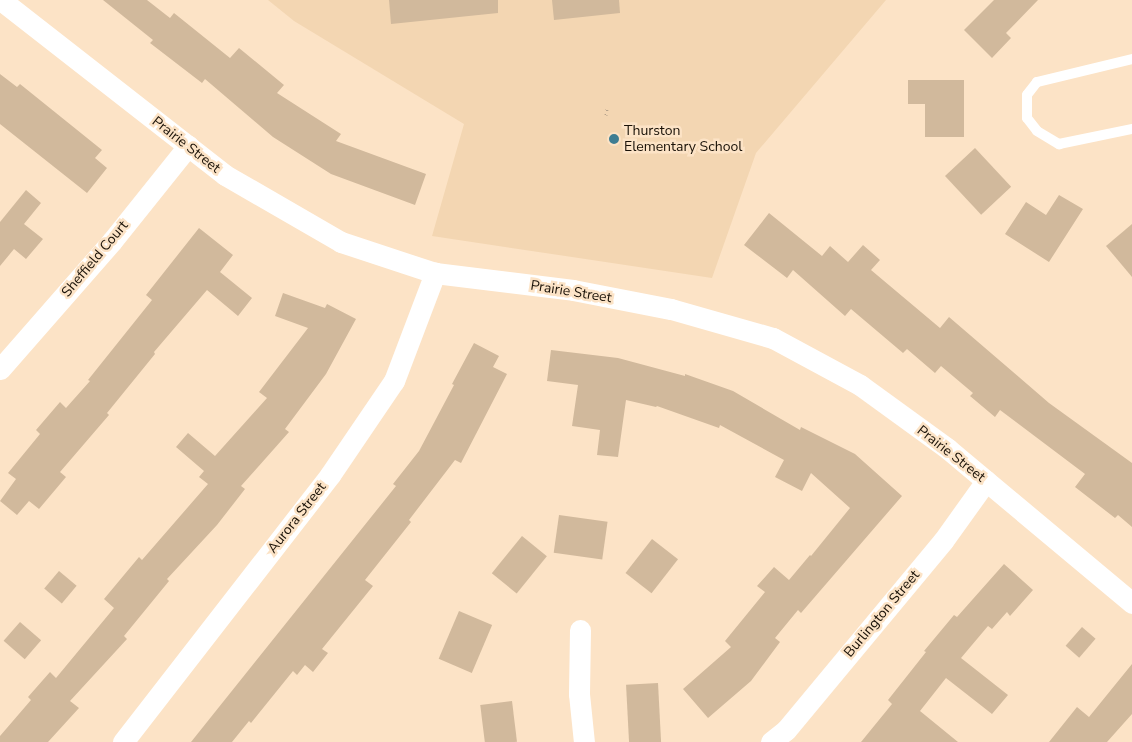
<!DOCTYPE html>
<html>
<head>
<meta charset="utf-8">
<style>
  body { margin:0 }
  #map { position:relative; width:1132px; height:742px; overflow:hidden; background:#fce3c6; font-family:"Nunito Sans",sans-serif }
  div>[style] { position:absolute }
  .built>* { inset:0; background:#f3d6b2 }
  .building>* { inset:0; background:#d1b99c; transform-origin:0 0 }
  .path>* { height:3px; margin-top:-1.5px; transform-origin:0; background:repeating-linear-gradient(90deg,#b5a28b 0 1px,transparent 0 5px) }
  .service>* { height:10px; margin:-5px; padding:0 5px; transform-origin:5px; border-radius:5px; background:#fff }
  .minor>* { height:21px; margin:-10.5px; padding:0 10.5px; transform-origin:10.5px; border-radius:10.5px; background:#fff }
  .dots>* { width:14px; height:14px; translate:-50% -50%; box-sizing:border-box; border:2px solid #fce3c6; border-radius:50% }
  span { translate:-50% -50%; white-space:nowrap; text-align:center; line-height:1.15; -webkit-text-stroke:5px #fce3c6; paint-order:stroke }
  .poi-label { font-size:14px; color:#191107 }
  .left { translate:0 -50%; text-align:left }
  .street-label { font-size:14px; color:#191107 }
</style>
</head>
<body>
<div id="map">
  <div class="built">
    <div style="clip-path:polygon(268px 0,886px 0,756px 153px,712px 278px,432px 236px,464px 124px,294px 21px)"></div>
  </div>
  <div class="building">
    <div style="clip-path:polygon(103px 0,147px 0,170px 18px,174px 13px,230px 58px,239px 48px,284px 85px,277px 93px,341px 134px,336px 141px,426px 174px,415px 205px,331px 174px,273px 137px,205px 79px,202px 83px,150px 43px,153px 40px)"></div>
    <div style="clip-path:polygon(389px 0,498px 0,498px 13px,391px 24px)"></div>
    <div style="clip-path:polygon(552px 0,619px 0,620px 13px,554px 20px)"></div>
    <div style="clip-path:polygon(994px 0,1038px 0,1006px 33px,1011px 38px,992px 58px,964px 30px)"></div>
    <div style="clip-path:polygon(0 74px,17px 87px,20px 84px,102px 150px,95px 158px,107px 168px,87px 193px,0 124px)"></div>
    <div style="clip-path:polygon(908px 80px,964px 80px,964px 137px,925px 137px,925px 104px,908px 104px)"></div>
    <div style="left:975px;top:148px;width:53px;height:41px;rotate:47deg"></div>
    <div style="clip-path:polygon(26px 190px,41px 203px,24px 224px,43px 239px,26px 259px,14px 249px,0 266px,0 222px)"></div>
    <div style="clip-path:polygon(1059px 195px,1083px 209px,1049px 262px,1005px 234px,1026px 202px,1046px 215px)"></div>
    <div style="clip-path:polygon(769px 213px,822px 256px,830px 246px,848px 262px,863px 245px,880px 260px,871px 270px,940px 328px,949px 317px,1049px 403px,1132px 463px,1132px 527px,1118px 515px,1115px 518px,1075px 487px,1085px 474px,1000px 410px,995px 417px,970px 396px,973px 393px,941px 366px,935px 373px,907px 349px,903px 353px,851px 309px,845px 316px,793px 270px,787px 278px,744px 245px)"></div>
    <div style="clip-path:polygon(1132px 224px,1132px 277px,1106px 246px)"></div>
    <div style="clip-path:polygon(199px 228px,233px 255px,220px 272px,252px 298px,238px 316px,207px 290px,154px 352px,155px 354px,107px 413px,109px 415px,60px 472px,66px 477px,39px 509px,29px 501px,17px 515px,0 501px,16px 479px,8px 473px,40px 434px,36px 430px,60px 402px,66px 408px,90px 381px,88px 380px,152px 300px,146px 295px)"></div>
    <div style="clip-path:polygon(283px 293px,325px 308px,327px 304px,356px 319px,326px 374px,285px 429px,289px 432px,241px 486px,245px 489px,217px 525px,167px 579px,169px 581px,124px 636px,127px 639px,70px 701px,79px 708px,48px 742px,0 742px,0 736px,31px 700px,28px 697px,50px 672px,56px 678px,114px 608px,104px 599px,139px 557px,142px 560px,208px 484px,199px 477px,204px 471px,176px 447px,188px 433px,215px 456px,267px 398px,259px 392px,308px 328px,275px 316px)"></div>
    <div style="clip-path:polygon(474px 343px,499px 356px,493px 367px,507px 374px,461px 463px,455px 460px,409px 520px,411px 522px,365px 580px,373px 586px,322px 649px,328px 653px,313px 672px,305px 665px,297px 675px,293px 671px,251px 723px,249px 721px,232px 742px,191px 742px,396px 486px,393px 484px,419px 451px,454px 385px,452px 384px)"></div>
    <div style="clip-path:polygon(551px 350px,618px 358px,685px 376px,685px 374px,733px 391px,800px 430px,801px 427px,855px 454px,902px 496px,801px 613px,798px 610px,775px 638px,780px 642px,751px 681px,708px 718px,683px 689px,731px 647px,725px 641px,765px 592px,757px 586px,774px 567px,789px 580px,810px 555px,811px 556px,850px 508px,811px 473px,802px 491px,775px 477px,784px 460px,720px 425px,719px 428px,657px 406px,656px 407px,626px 400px,618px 457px,597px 455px,600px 430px,572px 426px,578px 385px,547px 381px)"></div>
    <div style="left:559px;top:515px;width:49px;height:38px;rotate:8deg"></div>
    <div style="left:522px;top:536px;width:32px;height:48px;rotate:39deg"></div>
    <div style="left:652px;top:539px;width:33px;height:43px;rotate:38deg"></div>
    <div style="clip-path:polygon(1004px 564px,1033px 590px,1010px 616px,1007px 612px,992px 629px,988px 626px,961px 658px,1008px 695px,992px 714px,946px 678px,920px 711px,958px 742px,861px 742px,892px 704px,888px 700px,926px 652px,924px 651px,954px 615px,957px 617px)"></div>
    <div style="left:59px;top:571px;width:23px;height:23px;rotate:40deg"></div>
    <div style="left:459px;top:611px;width:36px;height:52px;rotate:23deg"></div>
    <div style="left:20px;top:622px;width:28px;height:25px;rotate:41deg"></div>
    <div style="left:1082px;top:627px;width:18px;height:25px;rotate:41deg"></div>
    <div style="clip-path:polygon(1132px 664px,1132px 714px,1107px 742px,1049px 742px,1077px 707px,1089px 717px)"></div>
    <div style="left:658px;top:683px;width:59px;height:32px;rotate:87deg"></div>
    <div style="left:512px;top:701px;width:41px;height:32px;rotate:83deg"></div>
  </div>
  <div class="path">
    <div style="left:606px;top:115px;width:6px;rotate:-81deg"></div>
  </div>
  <div class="service">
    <div style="left:1132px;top:59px;width:98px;rotate:166.4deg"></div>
    <div style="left:1037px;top:82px;width:16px;rotate:128deg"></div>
    <div style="left:1027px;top:95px;width:23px;rotate:90deg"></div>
    <div style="left:1027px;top:118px;width:16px;rotate:52deg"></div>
    <div style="left:1037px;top:131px;width:26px;rotate:31deg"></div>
    <div style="left:1059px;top:144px;width:75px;rotate:-11.6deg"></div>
  </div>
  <div class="minor">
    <div style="left:1px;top:0;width:284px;rotate:38deg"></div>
    <div style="left:225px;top:175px;width:134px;rotate:30deg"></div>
    <div style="left:341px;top:242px;width:99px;rotate:18.3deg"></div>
    <div style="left:435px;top:273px;width:139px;rotate:7deg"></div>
    <div style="left:573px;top:290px;width:100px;rotate:11deg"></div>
    <div style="left:671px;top:309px;width:106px;rotate:15.9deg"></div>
    <div style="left:773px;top:338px;width:99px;rotate:28.4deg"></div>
    <div style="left:860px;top:385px;width:109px;rotate:36deg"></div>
    <div style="left:948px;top:449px;width:240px;rotate:39.9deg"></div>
    <div style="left:0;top:369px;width:170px;rotate:-48.8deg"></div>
    <div style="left:112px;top:241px;width:122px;rotate:-51.3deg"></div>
    <div style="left:580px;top:630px;width:64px;rotate:90.9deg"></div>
    <div style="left:579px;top:694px;width:48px;rotate:84.1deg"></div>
    <div style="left:123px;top:742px;width:338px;rotate:-52.2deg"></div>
    <div style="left:330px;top:475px;width:114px;rotate:-55.8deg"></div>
    <div style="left:394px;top:381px;width:116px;rotate:-69.2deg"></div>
    <div style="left:771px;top:742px;width:19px;rotate:-39deg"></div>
    <div style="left:786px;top:730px;width:246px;rotate:-50.3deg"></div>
    <div style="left:943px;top:541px;width:74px;rotate:-54.4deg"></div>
  </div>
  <div class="dots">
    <div style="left:614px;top:139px;background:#3e7d92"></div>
  </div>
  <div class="poi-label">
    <span class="left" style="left:624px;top:139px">Thurston<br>Elementary School</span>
  </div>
  <div class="street-label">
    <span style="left:186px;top:145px;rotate:38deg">Prairie Street</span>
    <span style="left:95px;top:259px;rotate:-50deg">Sheffield Court</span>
    <span style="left:571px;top:292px;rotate:9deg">Prairie Street</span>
    <span style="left:951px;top:454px;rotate:38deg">Prairie Street</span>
    <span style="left:297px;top:518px;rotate:-52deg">Aurora Street</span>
    <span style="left:882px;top:614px;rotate:-50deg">Burlington Street</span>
  </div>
</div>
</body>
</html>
